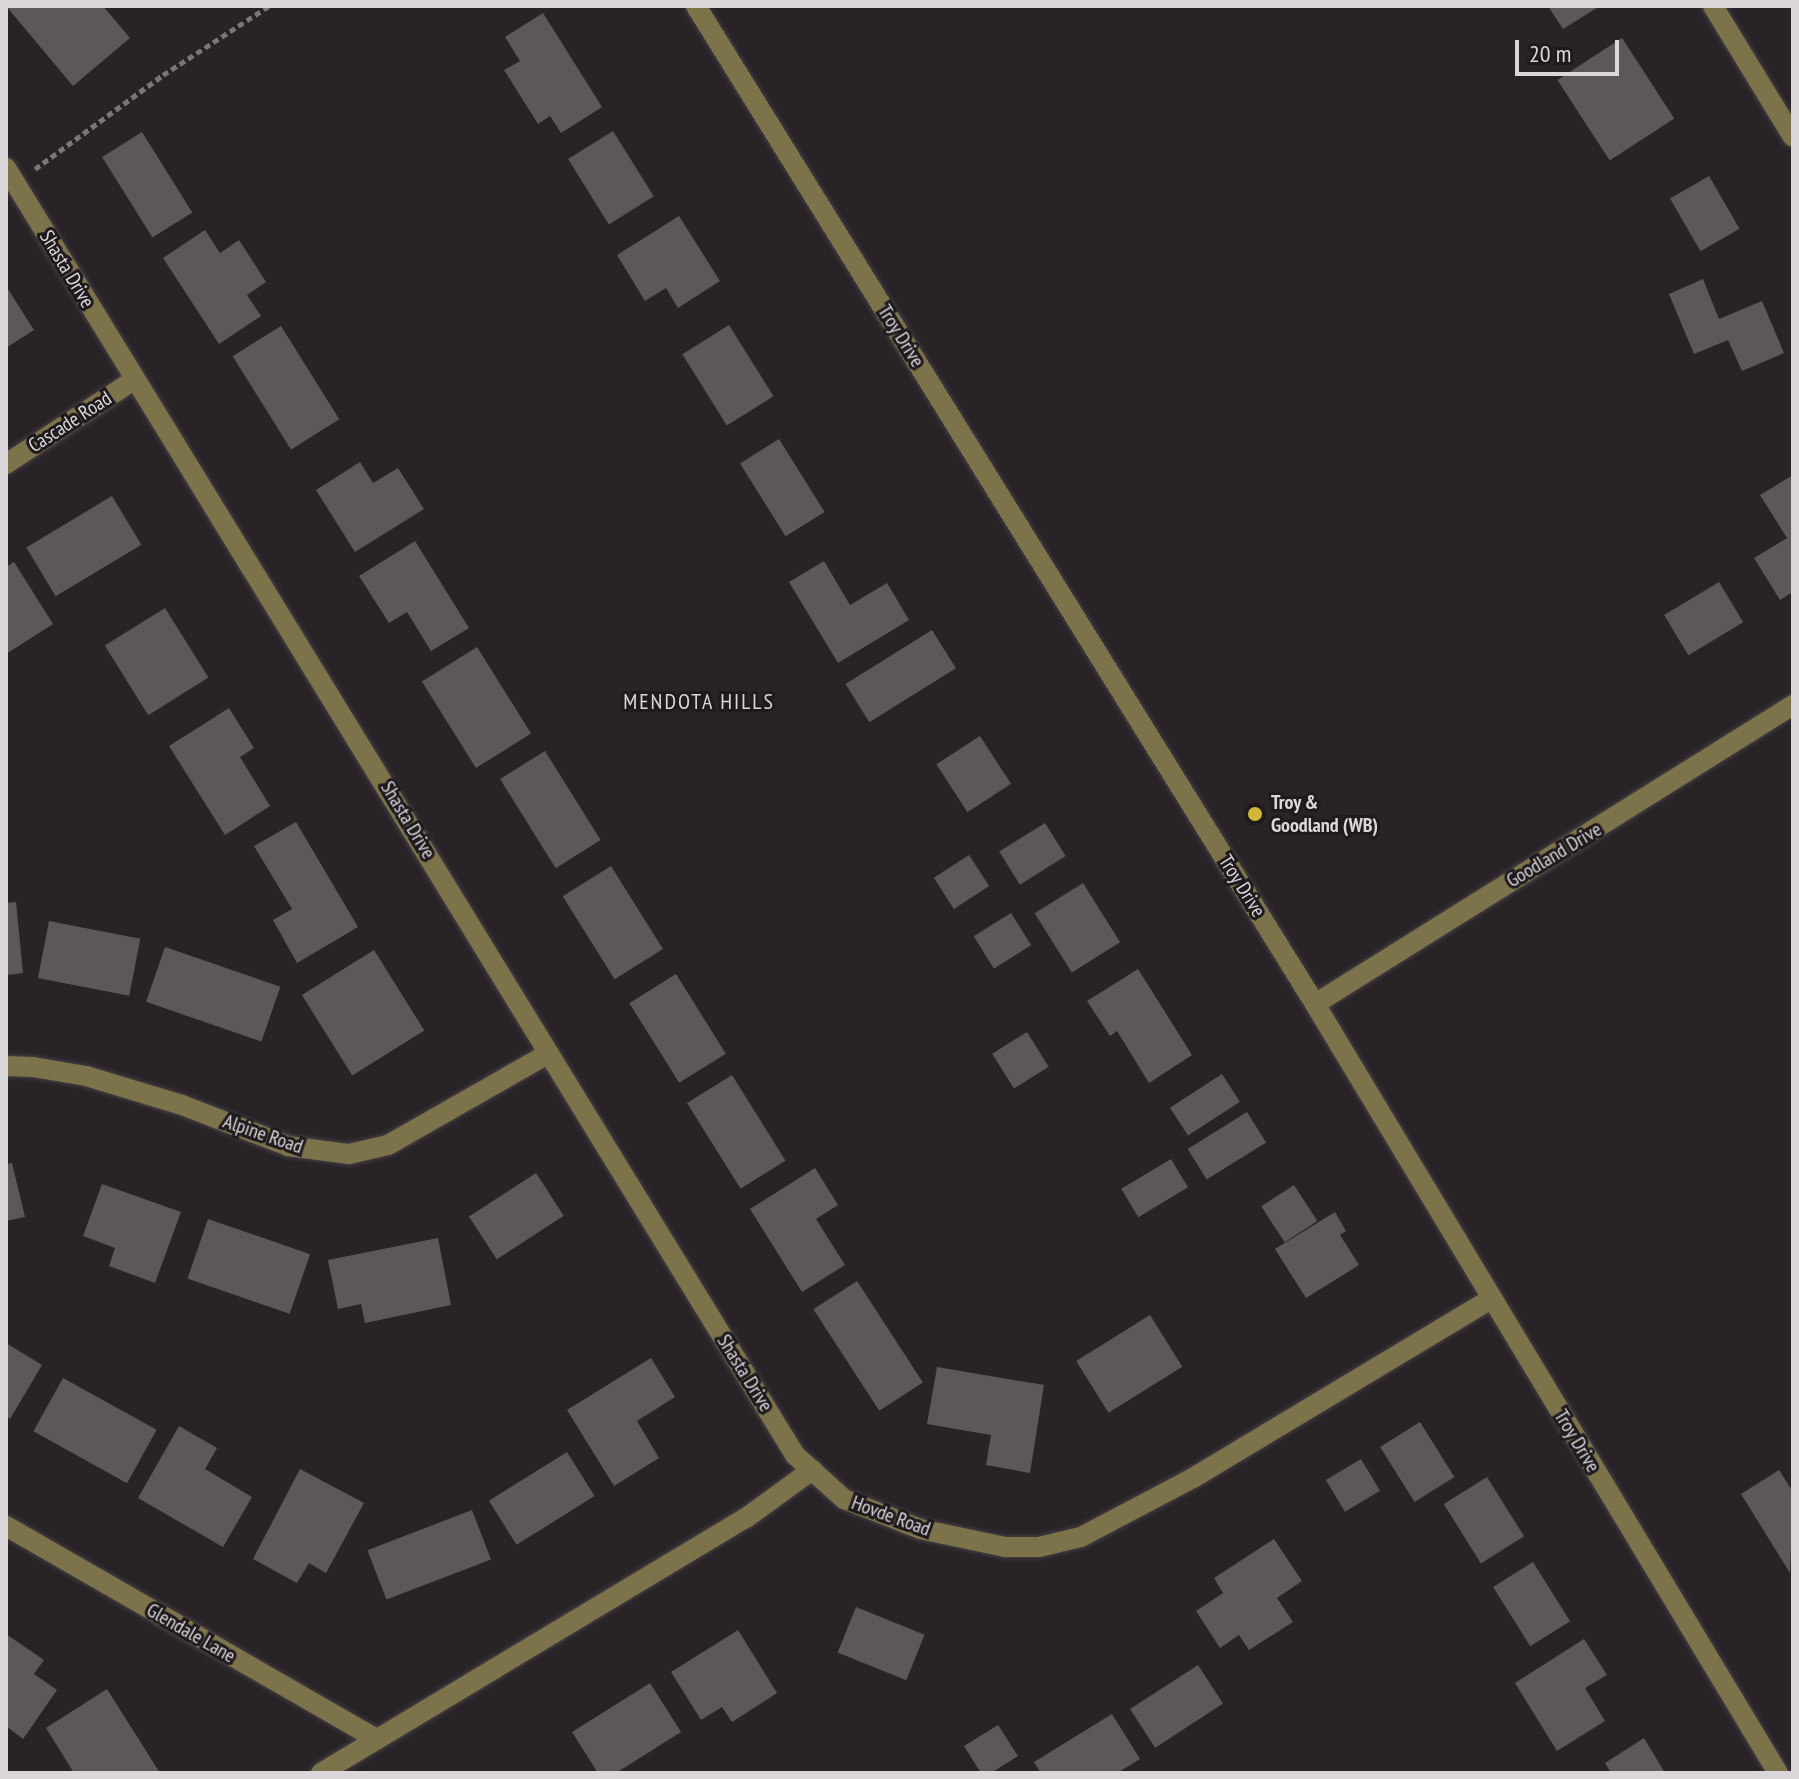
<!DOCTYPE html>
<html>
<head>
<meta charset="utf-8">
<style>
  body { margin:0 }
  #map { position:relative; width:1799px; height:1779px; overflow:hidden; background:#292328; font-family:"PT Sans Narrow",sans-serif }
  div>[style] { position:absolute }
  .building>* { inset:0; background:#5d575c; transform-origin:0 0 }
  .path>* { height:5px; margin-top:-2.5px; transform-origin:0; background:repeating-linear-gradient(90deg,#7a7579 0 6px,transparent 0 10px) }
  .roads { filter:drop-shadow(0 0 2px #454044) drop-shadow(0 0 2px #454044) }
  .minor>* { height:20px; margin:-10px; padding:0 10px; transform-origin:10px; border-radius:10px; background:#7c734a }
  .dots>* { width:22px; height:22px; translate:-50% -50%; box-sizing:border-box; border:4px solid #1f1a1e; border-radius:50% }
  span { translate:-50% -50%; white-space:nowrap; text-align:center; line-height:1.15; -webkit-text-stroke:6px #1f1a1e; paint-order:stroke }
  .street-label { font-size:20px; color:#dad6d9 }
  .poi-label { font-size:20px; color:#dad6d9; font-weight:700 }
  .left { translate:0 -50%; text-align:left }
  .neighbourhood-label { font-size:22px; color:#dad6d9; letter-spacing:2px }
  .frame { position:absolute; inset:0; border:8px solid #dad6d9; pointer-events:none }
  .scale { position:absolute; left:1515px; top:40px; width:104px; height:36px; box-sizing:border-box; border:4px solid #dad6d9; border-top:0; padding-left:10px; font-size:24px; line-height:28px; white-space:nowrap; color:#dad6d9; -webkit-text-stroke:6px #1f1a1e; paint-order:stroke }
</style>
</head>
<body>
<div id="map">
  <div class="building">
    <div style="clip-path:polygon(6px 6px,103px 6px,130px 38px,73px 86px)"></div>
    <div style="clip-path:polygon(1548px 6px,1600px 6px,1563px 29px)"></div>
    <div style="clip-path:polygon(543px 13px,602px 107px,561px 133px,550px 116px,538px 124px,504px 70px,520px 61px,505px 37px)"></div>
    <div style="left:1622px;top:38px;width:96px;height:77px;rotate:57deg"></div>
    <div style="left:613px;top:131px;width:77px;height:53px;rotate:58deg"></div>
    <div style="left:142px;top:132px;width:95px;height:47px;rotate:58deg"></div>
    <div style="left:1709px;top:176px;width:61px;height:45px;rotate:60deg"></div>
    <div style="clip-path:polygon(679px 216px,720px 281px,678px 308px,666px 288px,645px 301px,617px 255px)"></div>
    <div style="clip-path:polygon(205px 230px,220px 253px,239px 240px,266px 282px,247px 295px,261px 316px,219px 344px,163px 258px)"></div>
    <div style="clip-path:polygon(1703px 279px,1719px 319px,1762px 301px,1784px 353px,1742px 371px,1728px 340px,1694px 354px,1669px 294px)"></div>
    <div style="clip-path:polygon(6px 286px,34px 330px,6px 348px)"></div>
    <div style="left:729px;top:325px;width:84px;height:55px;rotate:58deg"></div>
    <div style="left:281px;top:326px;width:110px;height:57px;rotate:58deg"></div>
    <div style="left:779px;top:439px;width:86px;height:46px;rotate:58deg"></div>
    <div style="clip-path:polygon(360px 462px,373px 483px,398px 468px,424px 509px,355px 552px,316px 490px)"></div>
    <div style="clip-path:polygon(1793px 475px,1793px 592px,1780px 600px,1754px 558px,1787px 538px,1760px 495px)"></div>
    <div style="left:112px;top:496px;width:57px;height:100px;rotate:59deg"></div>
    <div style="clip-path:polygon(415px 541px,469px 628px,431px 651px,407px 612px,389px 623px,359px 576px)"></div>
    <div style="clip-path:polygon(824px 561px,850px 605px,887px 583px,909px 620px,838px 663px,789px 582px)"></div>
    <div style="clip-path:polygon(14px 562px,53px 624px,6px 654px,6px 567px)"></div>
    <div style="left:1719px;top:582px;width:47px;height:64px;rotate:59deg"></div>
    <div style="left:165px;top:608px;width:82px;height:71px;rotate:58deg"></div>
    <div style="left:932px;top:630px;width:45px;height:102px;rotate:58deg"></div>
    <div style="left:477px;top:647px;width:102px;height:65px;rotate:58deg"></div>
    <div style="clip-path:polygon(229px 708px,254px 748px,240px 757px,270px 806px,225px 835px,169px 746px)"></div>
    <div style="left:980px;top:736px;width:57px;height:52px;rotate:57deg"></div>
    <div style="left:545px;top:751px;width:105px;height:53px;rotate:58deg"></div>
    <div style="clip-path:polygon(296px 822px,358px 927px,297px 963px,273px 920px,292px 909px,254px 846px)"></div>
    <div style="left:1045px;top:823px;width:39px;height:54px;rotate:58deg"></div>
    <div style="left:969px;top:855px;width:37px;height:42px;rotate:57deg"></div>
    <div style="left:611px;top:866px;width:98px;height:57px;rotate:58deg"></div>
    <div style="left:1083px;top:883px;width:70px;height:57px;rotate:58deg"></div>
    <div style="clip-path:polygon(16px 902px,23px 973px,6px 975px,6px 903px)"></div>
    <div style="left:1011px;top:913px;width:38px;height:44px;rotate:58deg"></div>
    <div style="left:49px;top:921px;width:93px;height:58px;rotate:11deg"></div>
    <div style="left:165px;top:947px;width:122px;height:58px;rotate:19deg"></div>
    <div style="left:374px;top:950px;width:95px;height:85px;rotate:58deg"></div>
    <div style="clip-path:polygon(1138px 969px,1192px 1055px,1149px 1083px,1117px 1031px,1110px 1036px,1087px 1001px)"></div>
    <div style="left:676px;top:974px;width:94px;height:55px;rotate:58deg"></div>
    <div style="left:1027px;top:1032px;width:41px;height:41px;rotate:58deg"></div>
    <div style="left:1222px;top:1074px;width:33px;height:62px;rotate:57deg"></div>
    <div style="left:732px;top:1075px;width:101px;height:53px;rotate:58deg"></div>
    <div style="left:1247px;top:1112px;width:36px;height:70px;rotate:58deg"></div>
    <div style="left:1171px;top:1159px;width:33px;height:58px;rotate:59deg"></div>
    <div style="clip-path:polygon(12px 1163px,25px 1217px,6px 1221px,6px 1164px)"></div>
    <div style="clip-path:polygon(815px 1168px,838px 1205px,816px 1219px,845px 1265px,802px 1292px,750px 1209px)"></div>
    <div style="left:536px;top:1173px;width:51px;height:80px;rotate:57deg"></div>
    <div style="clip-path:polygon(102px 1184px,181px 1212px,155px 1283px,109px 1266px,115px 1248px,83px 1236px)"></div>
    <div style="left:1294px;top:1185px;width:43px;height:39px;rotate:57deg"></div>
    <div style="clip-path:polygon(1335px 1212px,1346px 1231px,1340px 1235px,1359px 1265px,1306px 1298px,1275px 1249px)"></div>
    <div style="left:208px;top:1219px;width:108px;height:63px;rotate:19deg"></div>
    <div style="clip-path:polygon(438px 1238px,451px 1305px,365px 1323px,361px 1304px,338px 1309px,328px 1260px)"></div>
    <div style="left:857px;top:1281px;width:121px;height:52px;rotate:57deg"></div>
    <div style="left:1150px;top:1315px;width:61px;height:87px;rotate:58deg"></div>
    <div style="clip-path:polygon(6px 1343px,42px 1365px,10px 1419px,6px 1416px)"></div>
    <div style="clip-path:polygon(651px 1358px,675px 1397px,637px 1421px,659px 1458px,614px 1486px,567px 1410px)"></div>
    <div style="clip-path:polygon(937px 1367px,1044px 1385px,1030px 1473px,986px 1465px,991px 1435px,927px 1424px)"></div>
    <div style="left:63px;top:1378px;width:107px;height:61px;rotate:29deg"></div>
    <div style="left:1420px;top:1422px;width:65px;height:47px;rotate:58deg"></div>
    <div style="clip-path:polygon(179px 1426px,217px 1448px,205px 1469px,252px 1497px,223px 1547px,138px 1498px)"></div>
    <div style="left:567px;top:1452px;width:52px;height:92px;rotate:58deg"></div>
    <div style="left:1361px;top:1459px;width:37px;height:41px;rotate:59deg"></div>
    <div style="clip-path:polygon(300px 1469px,364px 1503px,326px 1573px,309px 1563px,297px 1583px,253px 1559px)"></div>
    <div style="clip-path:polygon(1779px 1470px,1793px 1492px,1790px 1573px,1741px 1494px)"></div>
    <div style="left:1487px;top:1477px;width:70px;height:51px;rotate:58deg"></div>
    <div style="left:472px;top:1510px;width:53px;height:112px;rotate:69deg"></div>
    <div style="clip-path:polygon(1274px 1539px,1302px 1581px,1277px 1598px,1293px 1622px,1249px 1650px,1239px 1635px,1220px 1648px,1196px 1611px,1223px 1593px,1214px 1578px)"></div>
    <div style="left:1533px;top:1562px;width:70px;height:47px;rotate:58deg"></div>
    <div style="left:856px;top:1607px;width:74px;height:49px;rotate:22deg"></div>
    <div style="clip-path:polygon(738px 1630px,777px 1693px,732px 1722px,722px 1707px,701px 1720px,671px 1672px)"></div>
    <div style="clip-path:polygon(6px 1634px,44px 1660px,34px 1674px,57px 1690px,23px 1739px,6px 1726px)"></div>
    <div style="clip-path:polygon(1584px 1639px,1607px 1675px,1585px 1688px,1605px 1721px,1557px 1751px,1515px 1683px)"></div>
    <div style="left:1198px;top:1665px;width:46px;height:81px;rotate:57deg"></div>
    <div style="clip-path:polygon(650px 1683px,681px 1732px,616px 1773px,598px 1773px,572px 1732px)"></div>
    <div style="clip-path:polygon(107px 1689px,160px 1773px,74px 1773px,46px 1728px)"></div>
    <div style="clip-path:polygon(1112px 1714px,1140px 1759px,1117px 1773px,1041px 1773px,1034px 1762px)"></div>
    <div style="clip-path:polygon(998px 1725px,1018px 1756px,991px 1773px,981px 1773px,964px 1746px)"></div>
    <div style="clip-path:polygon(1644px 1738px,1665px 1773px,1611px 1773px,1605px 1763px)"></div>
  </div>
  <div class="path">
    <div style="left:35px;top:169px;width:159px;rotate:-36.3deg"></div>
    <div style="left:163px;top:75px;width:126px;rotate:-33.1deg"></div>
  </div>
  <div class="roads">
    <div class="minor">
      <div style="left:696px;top:6px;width:1174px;rotate:58.19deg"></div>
      <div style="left:1315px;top:1004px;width:898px;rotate:58.95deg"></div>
      <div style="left:1713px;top:6px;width:153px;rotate:58.6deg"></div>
      <div style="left:6px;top:168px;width:1510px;rotate:58.49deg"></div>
      <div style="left:795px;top:1455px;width:66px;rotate:41.9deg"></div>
      <div style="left:844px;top:1499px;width:82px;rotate:21.5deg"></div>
      <div style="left:920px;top:1529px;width:87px;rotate:12deg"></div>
      <div style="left:1005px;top:1547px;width:34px"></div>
      <div style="left:1039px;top:1547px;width:43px;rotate:-13.4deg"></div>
      <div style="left:1081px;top:1537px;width:127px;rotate:-27.8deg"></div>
      <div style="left:1193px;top:1478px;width:348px;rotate:-31deg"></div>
      <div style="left:6px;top:464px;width:153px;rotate:-33.3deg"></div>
      <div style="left:1315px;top:1004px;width:564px;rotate:-32.03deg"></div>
      <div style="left:6px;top:1066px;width:27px;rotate:2deg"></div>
      <div style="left:33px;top:1067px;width:54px;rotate:9.6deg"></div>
      <div style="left:86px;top:1076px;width:100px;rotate:16.8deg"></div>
      <div style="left:182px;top:1105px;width:114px;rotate:21.1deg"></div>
      <div style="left:288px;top:1146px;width:62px;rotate:7.5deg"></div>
      <div style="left:349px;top:1154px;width:40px;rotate:-13deg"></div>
      <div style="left:388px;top:1145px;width:185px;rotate:-29.7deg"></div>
      <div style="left:6px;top:1526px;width:428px;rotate:29.9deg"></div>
      <div style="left:321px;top:1773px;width:496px;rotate:-31deg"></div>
      <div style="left:746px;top:1518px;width:82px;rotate:-36deg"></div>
    </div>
  </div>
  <div class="dots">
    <div style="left:1255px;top:814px;background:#d1b736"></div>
  </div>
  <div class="street-label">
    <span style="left:67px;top:269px;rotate:59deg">Shasta Drive</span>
    <span style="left:901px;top:336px;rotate:58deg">Troy Drive</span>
    <span style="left:70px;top:422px;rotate:-33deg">Cascade Road</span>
    <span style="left:408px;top:820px;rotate:59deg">Shasta Drive</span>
    <span style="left:1554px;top:855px;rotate:-31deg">Goodland Drive</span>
    <span style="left:1242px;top:886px;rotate:58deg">Troy Drive</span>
    <span style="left:263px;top:1134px;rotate:19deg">Alpine Road</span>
    <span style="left:745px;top:1373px;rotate:58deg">Shasta Drive</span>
    <span style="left:1577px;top:1441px;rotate:59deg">Troy Drive</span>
    <span style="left:891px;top:1516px;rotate:20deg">Hovde Road</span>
    <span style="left:191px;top:1633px;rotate:30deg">Glendale Lane</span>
  </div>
  <div class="poi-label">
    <span class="left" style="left:1271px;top:814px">Troy &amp;<br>Goodland (WB)</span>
  </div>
  <div class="neighbourhood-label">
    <span style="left:699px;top:702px">MENDOTA HILLS</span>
  </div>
  <div class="frame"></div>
  <div class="scale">20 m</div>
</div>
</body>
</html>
